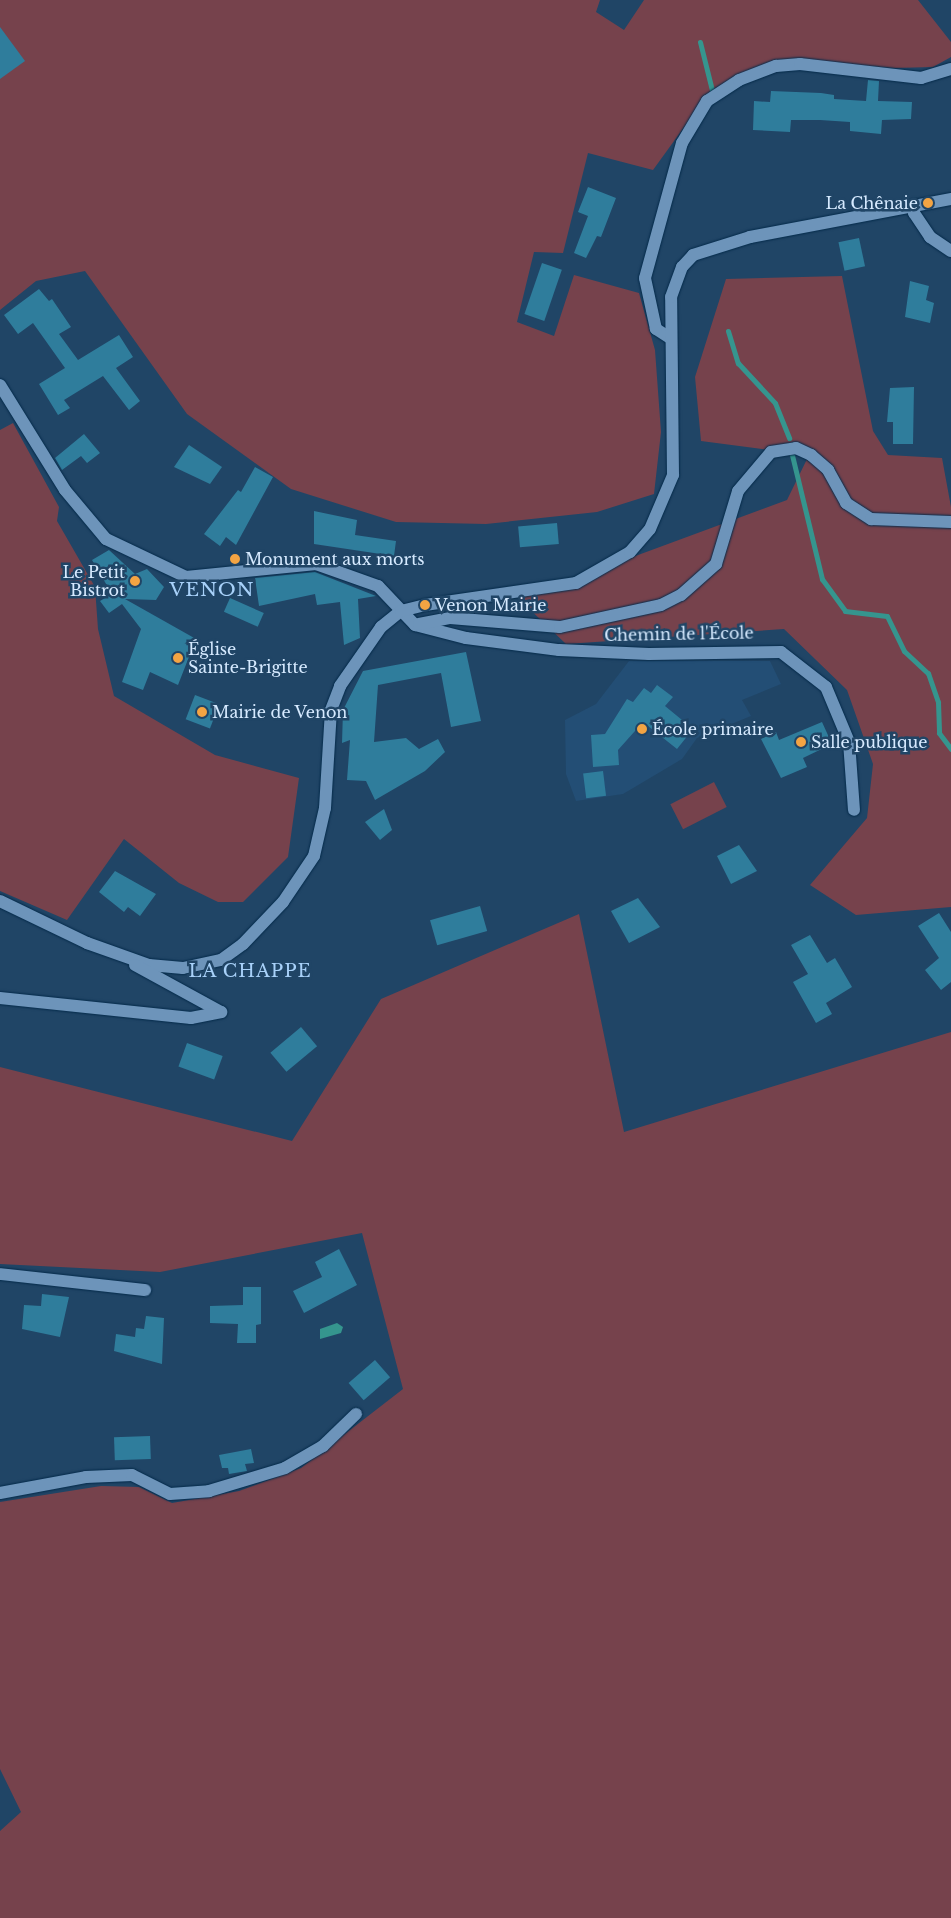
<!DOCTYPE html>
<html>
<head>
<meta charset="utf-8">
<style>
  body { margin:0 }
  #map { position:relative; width:951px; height:1918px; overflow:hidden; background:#204566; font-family:"Libre Baskerville",serif }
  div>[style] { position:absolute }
  .built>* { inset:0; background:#234e75 }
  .green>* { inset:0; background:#76424c; transform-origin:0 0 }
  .water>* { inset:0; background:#35958e }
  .stream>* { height:5px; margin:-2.5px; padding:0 2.5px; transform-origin:2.5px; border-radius:2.5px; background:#35958e }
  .building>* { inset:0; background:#2f7d9c; transform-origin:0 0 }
  .roads { filter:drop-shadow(0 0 1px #042a4a) drop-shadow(0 0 1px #042a4a) }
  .minor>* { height:12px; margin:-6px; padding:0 6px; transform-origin:6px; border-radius:6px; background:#6d94ba }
  .dots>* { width:14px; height:14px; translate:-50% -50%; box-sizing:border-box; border:2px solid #204566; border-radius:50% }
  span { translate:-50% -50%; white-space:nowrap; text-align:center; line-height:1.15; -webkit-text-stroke:5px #204566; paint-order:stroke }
  .poi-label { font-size:16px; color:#d6eaff }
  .right { translate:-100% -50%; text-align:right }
  .left { translate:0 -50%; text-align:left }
  .street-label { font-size:16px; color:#d6eaff }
  .neighbourhood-label { font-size:18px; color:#a8d1f9; letter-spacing:1px }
  .quarter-label { font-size:19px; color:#a8d1f9; letter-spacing:1px }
</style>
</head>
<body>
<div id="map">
  <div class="built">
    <div style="clip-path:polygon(629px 661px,770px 661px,781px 684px,742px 700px,751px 716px,697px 738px,682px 759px,623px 794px,576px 801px,566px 774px,565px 720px,596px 704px)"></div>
  </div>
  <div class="green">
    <div style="clip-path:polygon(0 0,600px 0,596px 12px,624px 30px,644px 0,918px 0,951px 42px,951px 57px,933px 67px,895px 68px,789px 60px,711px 90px,653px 170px,588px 153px,563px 253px,534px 252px,517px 322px,554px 336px,574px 275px,639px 293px,655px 350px,661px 432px,654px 494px,597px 512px,486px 524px,396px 522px,291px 489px,187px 414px,85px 271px,36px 281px,0 310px)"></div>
    <div style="clip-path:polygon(842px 276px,873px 431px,888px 455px,942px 458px,951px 507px,951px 907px,856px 915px,810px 885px,867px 818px,873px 764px,847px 690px,784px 629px,566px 644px,519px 599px,787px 500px,809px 455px,701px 441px,695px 377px,726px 279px)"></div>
    <div style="clip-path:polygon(13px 423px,59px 507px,57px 521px,95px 587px,98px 629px,114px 696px,215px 755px,299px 778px,288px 857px,243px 902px,218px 902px,179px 883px,124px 839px,67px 920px,0 891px,0 430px)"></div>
    <div style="left:714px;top:782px;width:28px;height:49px;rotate:63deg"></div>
    <div style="clip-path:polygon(579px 914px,624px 1132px,951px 1032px,951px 1918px,0 1918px,0 1831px,21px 1812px,0 1769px,0 1502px,101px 1486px,139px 1487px,172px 1503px,239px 1491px,301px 1468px,403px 1389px,362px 1233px,160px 1272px,0 1264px,0 1067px,292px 1141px,381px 999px)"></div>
  </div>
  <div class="water">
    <div style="clip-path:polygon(337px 1323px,343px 1327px,341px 1333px,320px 1339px,320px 1329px)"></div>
  </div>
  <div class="stream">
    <div style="left:700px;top:42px;width:49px;rotate:76deg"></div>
    <div style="left:728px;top:331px;width:34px;rotate:73deg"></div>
    <div style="left:738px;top:363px;width:54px;rotate:47.2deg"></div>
    <div style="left:775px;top:403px;width:38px;rotate:68deg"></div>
    <div style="left:792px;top:455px;width:128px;rotate:76.4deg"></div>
    <div style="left:822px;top:579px;width:39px;rotate:54deg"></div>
    <div style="left:845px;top:611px;width:42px;rotate:6.8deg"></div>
    <div style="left:887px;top:616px;width:39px;rotate:64deg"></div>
    <div style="left:904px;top:651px;width:33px;rotate:43deg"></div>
    <div style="left:928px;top:673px;width:31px;rotate:71deg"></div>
    <div style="left:938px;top:702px;width:31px;rotate:88deg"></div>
    <div style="left:939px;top:733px;width:20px;rotate:53deg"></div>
  </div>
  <div class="building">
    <div style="clip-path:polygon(0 27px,25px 61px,0 79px)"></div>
    <div style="clip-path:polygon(868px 80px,879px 81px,878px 101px,912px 102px,911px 119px,882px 120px,881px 134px,850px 131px,850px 122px,820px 120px,791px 120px,790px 132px,753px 130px,754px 101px,770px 102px,771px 91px,821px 93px,834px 95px,834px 99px,866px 101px)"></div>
    <div style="clip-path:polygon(588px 187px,616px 198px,601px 237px,597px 236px,586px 258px,574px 253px,588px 216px,578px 212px)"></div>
    <div style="left:859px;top:238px;width:29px;height:21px;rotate:78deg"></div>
    <div style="left:542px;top:263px;width:21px;height:54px;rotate:19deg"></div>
    <div style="clip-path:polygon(910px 281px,929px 286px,926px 300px,934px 303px,930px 323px,905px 317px)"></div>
    <div style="clip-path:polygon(39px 289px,49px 301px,52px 299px,71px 327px,59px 334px,78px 360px,119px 335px,133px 357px,116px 368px,140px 401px,129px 410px,103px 376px,64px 400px,70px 408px,58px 415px,39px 384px,65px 368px,33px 323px,18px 334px,4px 315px)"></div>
    <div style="clip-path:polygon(914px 387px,913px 444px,893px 444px,893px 422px,887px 422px,890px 388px)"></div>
    <div style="clip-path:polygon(84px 434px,100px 453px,87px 463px,81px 456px,62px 470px,55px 458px)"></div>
    <div style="clip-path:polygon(189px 445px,222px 467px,210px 484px,174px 467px)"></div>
    <div style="clip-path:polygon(255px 467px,273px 477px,236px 545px,226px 537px,220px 546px,204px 534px,238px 490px,241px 492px)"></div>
    <div style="clip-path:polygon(314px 511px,357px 520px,355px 535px,396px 541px,394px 556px,314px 544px)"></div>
    <div style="left:557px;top:523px;width:21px;height:39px;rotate:85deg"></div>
    <div style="clip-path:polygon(109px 550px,135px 574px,147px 569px,164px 587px,156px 600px,125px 599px,196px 639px,178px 685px,150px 672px,143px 690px,122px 682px,141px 629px,122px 604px,109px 613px,100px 601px,112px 594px,92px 560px)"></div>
    <div style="clip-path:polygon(315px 572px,376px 596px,358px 599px,360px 638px,344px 645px,340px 602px,317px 605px,315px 594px,259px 606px,255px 578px)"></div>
    <div style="left:230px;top:598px;width:37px;height:15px;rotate:24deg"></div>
    <div style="clip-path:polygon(466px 652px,481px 721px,451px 727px,441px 673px,378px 685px,374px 742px,406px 738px,419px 749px,438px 739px,445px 752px,425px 771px,375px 800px,366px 781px,347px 780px,350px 740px,342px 743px,343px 710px,363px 671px)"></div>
    <div style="clip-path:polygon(657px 685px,673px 697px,665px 706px,693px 729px,677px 749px,643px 722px,618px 750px,619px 765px,593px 767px,591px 735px,605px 734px,627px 699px,633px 702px,644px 688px,651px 693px)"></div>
    <div style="left:195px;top:695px;width:26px;height:26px;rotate:21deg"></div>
    <div style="clip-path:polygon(822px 722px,832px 744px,803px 758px,807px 767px,781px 778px,761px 739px,776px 732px,779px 740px)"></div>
    <div style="left:603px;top:771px;width:25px;height:20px;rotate:83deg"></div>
    <div style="clip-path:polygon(384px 809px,392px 830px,380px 840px,365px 822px)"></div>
    <div style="clip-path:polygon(739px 845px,757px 871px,731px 884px,717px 856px)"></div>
    <div style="clip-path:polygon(115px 871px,156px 894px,140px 916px,128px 907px,124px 912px,99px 892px)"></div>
    <div style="clip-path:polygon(638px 898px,660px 927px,629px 943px,611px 911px)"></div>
    <div style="left:480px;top:906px;width:26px;height:52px;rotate:74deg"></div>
    <div style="clip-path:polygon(939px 913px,951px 932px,951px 982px,941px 990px,925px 970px,939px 958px,918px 926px)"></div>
    <div style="clip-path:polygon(810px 935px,827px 963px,835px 958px,852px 987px,826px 1003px,832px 1014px,816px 1023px,793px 982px,808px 974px,791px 945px)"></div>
    <div style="left:301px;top:1027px;width:25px;height:40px;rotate:50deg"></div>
    <div style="left:187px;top:1043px;width:38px;height:25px;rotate:20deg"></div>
    <div style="clip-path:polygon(339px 1249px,357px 1285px,304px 1313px,293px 1291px,322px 1277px,315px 1262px)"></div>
    <div style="clip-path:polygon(243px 1287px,261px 1287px,261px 1324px,256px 1325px,256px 1343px,237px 1343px,238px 1324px,210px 1323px,210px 1306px,243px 1305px)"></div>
    <div style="clip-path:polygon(42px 1294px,69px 1297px,60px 1337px,22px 1329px,24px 1305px,41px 1306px)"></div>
    <div style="clip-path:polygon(146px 1316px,164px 1318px,162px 1364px,114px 1351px,116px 1334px,135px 1337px,136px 1328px,144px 1329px)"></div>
    <div style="left:375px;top:1360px;width:23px;height:35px;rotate:49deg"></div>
    <div style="left:150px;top:1436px;width:23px;height:36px;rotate:88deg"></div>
    <div style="clip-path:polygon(251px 1449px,254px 1463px,245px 1464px,247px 1471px,229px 1474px,228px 1468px,222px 1468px,219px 1455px)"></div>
  </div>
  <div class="roads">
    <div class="minor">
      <div style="left:914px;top:205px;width:8px;rotate:90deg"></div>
      <div style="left:914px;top:213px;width:29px;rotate:56deg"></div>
      <div style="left:930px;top:237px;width:25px;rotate:34deg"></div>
      <div style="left:670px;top:338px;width:17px;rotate:-147deg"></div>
      <div style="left:656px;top:329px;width:52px;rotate:-102.2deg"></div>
      <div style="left:645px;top:278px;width:140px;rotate:-74.7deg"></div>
      <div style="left:682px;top:143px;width:49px;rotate:-59.2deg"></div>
      <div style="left:707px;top:101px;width:38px;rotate:-33deg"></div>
      <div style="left:739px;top:80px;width:40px;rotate:-21deg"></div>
      <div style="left:776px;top:66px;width:24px;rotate:-5deg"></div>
      <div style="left:800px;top:64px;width:122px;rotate:6.6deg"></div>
      <div style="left:921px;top:78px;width:31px;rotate:-17deg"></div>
      <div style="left:0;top:385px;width:123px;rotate:58.2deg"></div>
      <div style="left:65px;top:490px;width:64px;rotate:50.1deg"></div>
      <div style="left:106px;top:539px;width:89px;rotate:25.4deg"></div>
      <div style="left:186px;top:577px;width:131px;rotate:-5.7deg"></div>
      <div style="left:316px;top:564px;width:66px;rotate:19.5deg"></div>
      <div style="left:378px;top:586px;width:54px;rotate:46.5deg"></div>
      <div style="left:415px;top:625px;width:53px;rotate:14.3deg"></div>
      <div style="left:466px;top:638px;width:94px;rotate:7.4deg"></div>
      <div style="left:559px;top:650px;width:90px;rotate:2.5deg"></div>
      <div style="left:649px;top:654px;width:132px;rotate:-0.9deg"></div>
      <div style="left:781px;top:652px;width:57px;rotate:37.9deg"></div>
      <div style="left:826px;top:687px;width:60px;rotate:67.3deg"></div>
      <div style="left:849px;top:742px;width:68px;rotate:85.8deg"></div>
      <div style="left:419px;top:624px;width:32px;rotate:-11deg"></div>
      <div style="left:450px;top:618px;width:110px;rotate:4.7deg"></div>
      <div style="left:560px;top:627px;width:103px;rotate:-12.3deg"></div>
      <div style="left:661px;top:605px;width:22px;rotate:-27deg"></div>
      <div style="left:681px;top:595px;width:47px;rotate:-41.5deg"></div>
      <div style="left:716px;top:564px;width:76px;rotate:-73.2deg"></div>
      <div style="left:738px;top:491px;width:51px;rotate:-49.8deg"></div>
      <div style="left:771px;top:452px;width:25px;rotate:-9deg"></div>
      <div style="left:796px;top:448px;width:17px;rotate:25deg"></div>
      <div style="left:811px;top:455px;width:23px;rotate:41deg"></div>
      <div style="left:828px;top:470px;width:38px;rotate:61deg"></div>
      <div style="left:846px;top:503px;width:30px;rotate:33deg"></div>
      <div style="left:871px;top:519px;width:80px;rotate:2.1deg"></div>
      <div style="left:0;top:901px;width:97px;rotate:25.8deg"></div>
      <div style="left:87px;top:943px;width:66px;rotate:19.5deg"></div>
      <div style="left:149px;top:965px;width:34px;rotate:5deg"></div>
      <div style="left:183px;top:968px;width:39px;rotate:-12deg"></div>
      <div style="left:221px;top:960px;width:27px;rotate:-36deg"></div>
      <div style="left:243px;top:944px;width:58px;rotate:-46.4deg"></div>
      <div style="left:283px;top:902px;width:55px;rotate:-56deg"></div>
      <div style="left:314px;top:856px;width:49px;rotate:-77.1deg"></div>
      <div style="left:325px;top:808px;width:98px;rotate:-86.5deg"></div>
      <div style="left:331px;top:710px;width:26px;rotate:-69deg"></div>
      <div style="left:340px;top:686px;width:72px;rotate:-55.2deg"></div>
      <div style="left:381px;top:627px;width:26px;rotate:-39deg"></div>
      <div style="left:401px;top:611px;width:25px;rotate:-14deg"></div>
      <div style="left:425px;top:605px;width:153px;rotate:-8.3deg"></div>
      <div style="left:576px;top:583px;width:62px;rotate:-29.9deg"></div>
      <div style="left:630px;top:552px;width:30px;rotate:-49deg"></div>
      <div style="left:650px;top:529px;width:59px;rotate:-66.9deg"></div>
      <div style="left:673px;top:475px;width:178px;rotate:-90.6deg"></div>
      <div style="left:671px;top:297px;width:32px;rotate:-70deg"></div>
      <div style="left:682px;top:267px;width:16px;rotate:-47deg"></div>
      <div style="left:693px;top:255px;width:60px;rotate:-17.5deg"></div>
      <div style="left:750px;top:237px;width:205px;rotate:-10.7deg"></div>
      <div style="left:135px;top:965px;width:98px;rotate:28.7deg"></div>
      <div style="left:0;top:998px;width:192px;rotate:6deg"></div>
      <div style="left:191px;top:1018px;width:31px;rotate:-11deg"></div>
      <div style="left:0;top:1274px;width:146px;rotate:6.3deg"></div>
      <div style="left:0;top:1493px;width:87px;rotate:-10.5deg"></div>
      <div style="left:86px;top:1477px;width:46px;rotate:-2.5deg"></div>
      <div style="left:132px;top:1475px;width:42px;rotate:26.6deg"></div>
      <div style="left:170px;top:1494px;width:39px;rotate:-4deg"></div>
      <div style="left:209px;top:1491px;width:79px;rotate:-16.8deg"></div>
      <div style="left:285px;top:1468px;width:44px;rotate:-30.1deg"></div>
      <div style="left:323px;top:1446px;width:46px;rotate:-44.1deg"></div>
    </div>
  </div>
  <div class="dots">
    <div style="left:928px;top:203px;background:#f3a443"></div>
    <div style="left:235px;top:559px;background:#f3a443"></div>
    <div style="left:135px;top:581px;background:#f3a443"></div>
    <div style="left:425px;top:605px;background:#f3a443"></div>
    <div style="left:178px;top:658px;background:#f3a443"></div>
    <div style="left:202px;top:712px;background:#f3a443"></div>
    <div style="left:642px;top:729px;background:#f3a443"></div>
    <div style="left:801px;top:742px;background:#f3a443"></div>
  </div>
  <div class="poi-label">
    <span class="right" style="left:918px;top:203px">La Chênaie</span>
    <span class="left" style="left:245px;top:559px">Monument aux morts</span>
    <span class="right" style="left:125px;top:581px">Le Petit<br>Bistrot</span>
    <span class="left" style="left:435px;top:605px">Venon Mairie</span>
    <span class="left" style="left:188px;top:658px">Église<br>Sainte-Brigitte</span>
    <span class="left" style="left:212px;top:712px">Mairie de Venon</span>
    <span class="left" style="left:652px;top:729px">École primaire</span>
    <span class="left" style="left:811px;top:742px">Salle publique</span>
  </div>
  <div class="street-label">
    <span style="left:679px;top:634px;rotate:-1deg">Chemin de l'École</span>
  </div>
  <div class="neighbourhood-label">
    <span style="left:250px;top:971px">LA CHAPPE</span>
  </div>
  <div class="quarter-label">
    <span style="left:212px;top:590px">VENON</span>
  </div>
</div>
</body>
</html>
